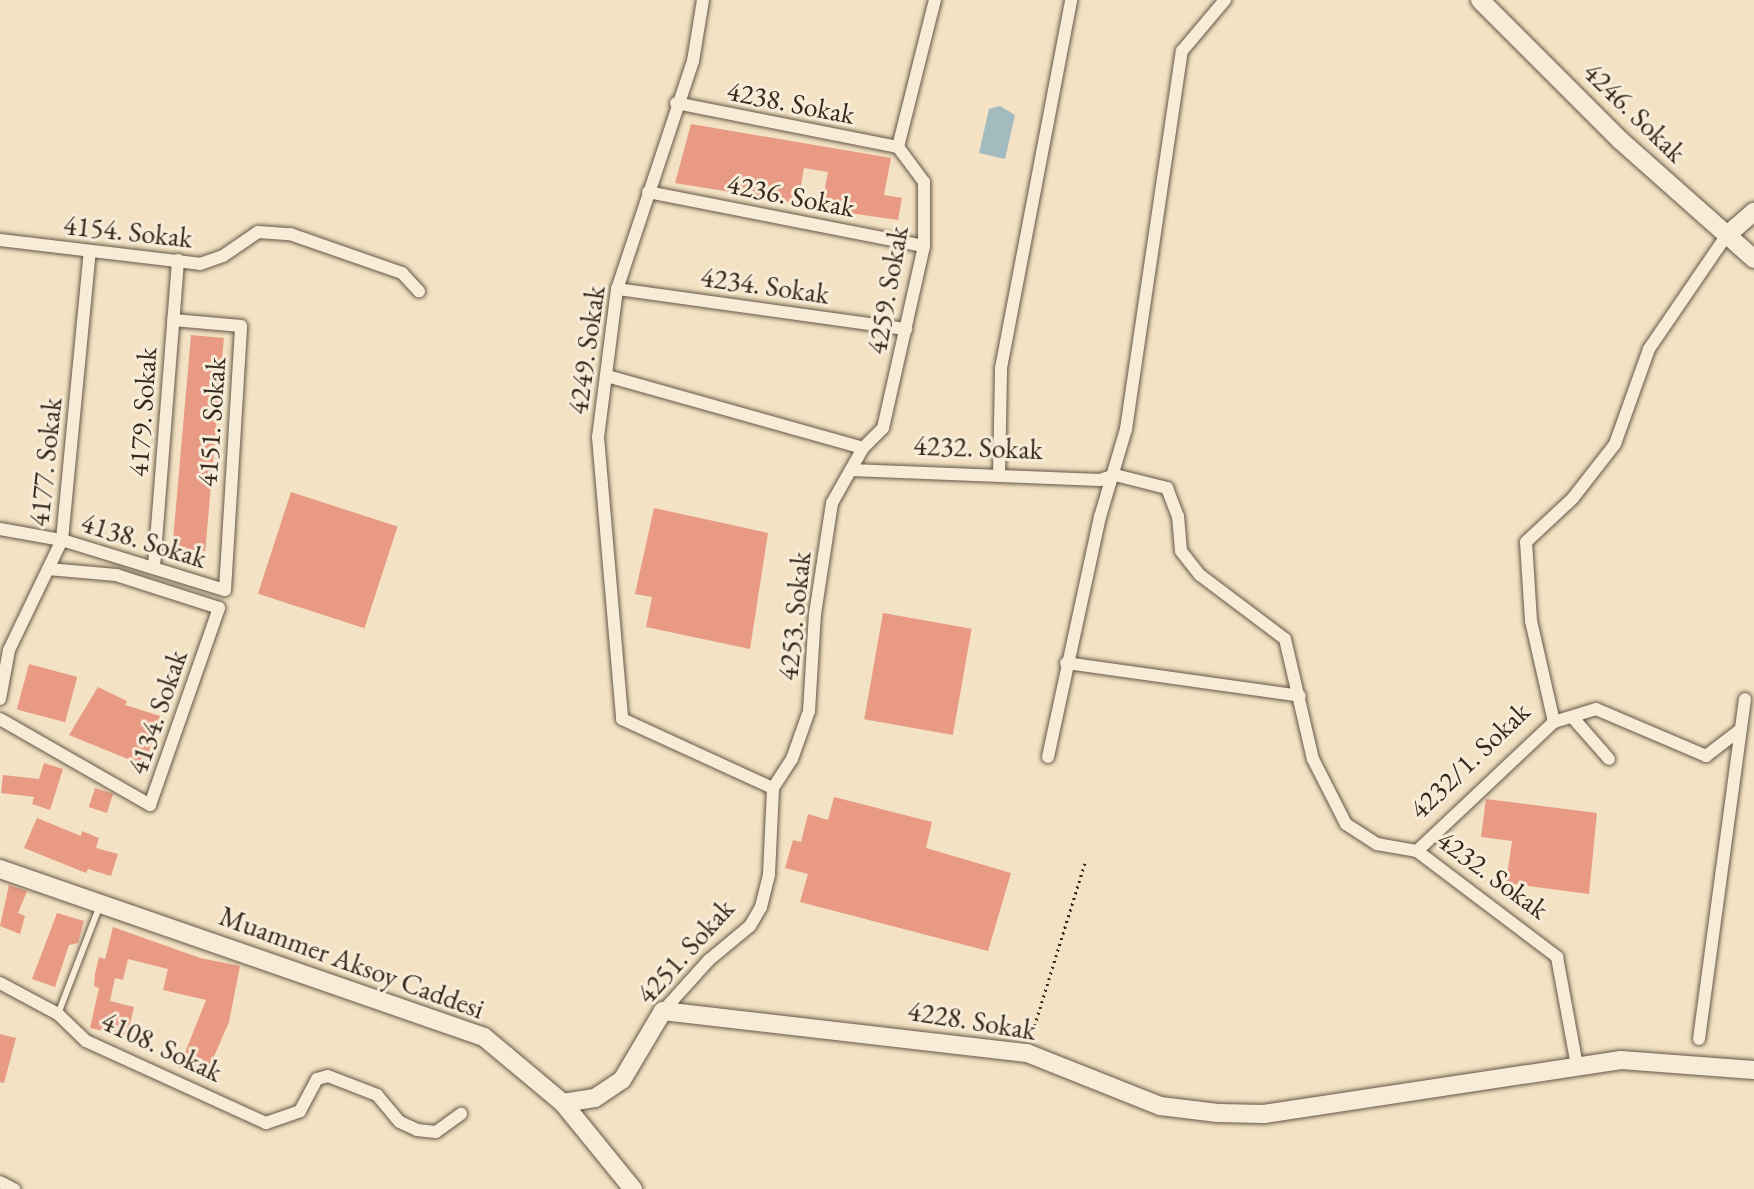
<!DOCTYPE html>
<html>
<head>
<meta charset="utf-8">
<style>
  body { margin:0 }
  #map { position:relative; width:1754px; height:1189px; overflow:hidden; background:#f3e2c3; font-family:"EB Garamond",serif }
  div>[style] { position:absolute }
  .water>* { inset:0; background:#a1bbbf }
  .building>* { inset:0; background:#e89a85; transform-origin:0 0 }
  .path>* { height:3px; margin-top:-1.5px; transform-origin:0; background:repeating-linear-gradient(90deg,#34291c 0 2px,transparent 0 6px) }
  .roads { filter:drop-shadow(0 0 2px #645746) drop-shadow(0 0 2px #645746) }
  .lane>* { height:6px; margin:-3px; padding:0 3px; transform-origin:3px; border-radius:3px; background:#f7ecd8 }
  .street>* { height:12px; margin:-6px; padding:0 6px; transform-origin:6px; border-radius:6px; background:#f7ecd8 }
  .secondary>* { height:18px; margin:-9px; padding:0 9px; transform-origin:9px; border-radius:9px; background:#f7ecd8 }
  span { translate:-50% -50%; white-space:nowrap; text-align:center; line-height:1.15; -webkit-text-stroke:6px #f7ecd8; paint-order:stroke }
  .street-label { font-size:28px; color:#34291c }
</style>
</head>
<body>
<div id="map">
  <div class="water">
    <div style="clip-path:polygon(1000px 106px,1015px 115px,1005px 159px,979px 153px,989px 109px)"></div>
  </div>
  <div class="building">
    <div style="clip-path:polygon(691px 124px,891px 158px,884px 195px,902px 198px,898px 220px,821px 209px,828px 172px,804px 168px,798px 203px,675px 183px)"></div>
    <div style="left:191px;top:335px;width:33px;height:214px;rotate:5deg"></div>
    <div style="left:291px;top:492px;width:112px;height:107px;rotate:18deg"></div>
    <div style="clip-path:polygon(654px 508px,768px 533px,750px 649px,646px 627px,652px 597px,635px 594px)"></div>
    <div style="left:883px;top:613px;width:90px;height:108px;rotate:10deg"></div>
    <div style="left:29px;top:664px;width:50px;height:47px;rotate:15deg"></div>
    <div style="clip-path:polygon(98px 687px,127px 701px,125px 705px,160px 716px,145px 766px,69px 735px)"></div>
    <div style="clip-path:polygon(44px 763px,63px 769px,50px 810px,32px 804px,34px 797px,1px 793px,3px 775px,39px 779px)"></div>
    <div style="left:95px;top:788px;width:19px;height:20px;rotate:18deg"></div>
    <div style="clip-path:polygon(834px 797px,932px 822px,926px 848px,1011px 873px,988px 951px,800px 902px,808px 874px,785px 868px,793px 840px,801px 842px,808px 814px,828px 820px)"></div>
    <div style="clip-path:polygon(1486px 799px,1597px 813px,1589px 894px,1506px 883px,1512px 841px,1481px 837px)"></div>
    <div style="clip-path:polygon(37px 818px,81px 836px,82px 831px,99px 838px,96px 848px,118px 854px,111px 876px,88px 869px,86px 873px,24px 848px)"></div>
    <div style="clip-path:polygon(9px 885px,27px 891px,18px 913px,25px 916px,20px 934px,0 926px)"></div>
    <div style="clip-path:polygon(57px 913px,84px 921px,78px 943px,69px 945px,55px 987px,32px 979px)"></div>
    <div style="clip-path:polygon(113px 927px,200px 958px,240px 966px,229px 1022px,205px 1077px,179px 1068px,206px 1000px,163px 990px,168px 969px,128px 959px,123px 980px,115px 978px,110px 1001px,134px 1007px,127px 1036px,90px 1028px,99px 988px,94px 986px,95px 974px,99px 957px,105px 959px)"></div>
    <div style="clip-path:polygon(0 1034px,16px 1038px,4px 1083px,0 1082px)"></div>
  </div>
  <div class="path">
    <div style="left:1031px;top:1037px;width:182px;rotate:-72.8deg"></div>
  </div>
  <div class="roads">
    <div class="lane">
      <div style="left:58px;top:1014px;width:117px;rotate:-68.9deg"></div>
    </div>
    <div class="street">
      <div style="left:703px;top:0;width:62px;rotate:99.3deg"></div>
      <div style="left:693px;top:61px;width:240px;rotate:108.4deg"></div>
      <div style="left:617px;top:289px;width:149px;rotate:97.3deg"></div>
      <div style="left:598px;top:437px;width:283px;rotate:85.1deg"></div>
      <div style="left:622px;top:719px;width:166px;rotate:24.6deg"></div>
      <div style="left:676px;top:103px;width:226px;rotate:11.2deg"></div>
      <div style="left:898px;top:147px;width:152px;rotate:-75.9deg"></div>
      <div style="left:648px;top:192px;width:281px;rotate:11.1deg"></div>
      <div style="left:0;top:240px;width:201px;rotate:6.8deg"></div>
      <div style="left:200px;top:264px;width:24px;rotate:-19deg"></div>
      <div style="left:223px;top:256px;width:42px;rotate:-34.4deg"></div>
      <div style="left:258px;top:232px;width:32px;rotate:4deg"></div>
      <div style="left:290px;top:234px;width:119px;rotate:19.2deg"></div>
      <div style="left:402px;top:273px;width:25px;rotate:47deg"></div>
      <div style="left:617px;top:289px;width:292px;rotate:7.9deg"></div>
      <div style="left:607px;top:376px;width:266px;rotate:15.7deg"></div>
      <div style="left:851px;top:470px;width:249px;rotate:2.3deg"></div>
      <div style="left:1100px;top:480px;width:16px;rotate:-18deg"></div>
      <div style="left:1115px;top:475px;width:54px;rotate:14deg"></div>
      <div style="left:1167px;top:488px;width:30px;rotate:69deg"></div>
      <div style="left:1178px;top:516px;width:35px;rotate:85deg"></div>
      <div style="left:1181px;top:551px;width:31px;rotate:52deg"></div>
      <div style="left:1200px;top:575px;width:106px;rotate:37deg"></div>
      <div style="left:1285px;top:639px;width:123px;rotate:76.9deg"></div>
      <div style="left:1313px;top:759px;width:73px;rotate:63.1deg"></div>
      <div style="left:1346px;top:824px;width:37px;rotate:33deg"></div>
      <div style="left:1377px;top:844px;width:41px;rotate:9.9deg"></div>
      <div style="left:1417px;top:851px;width:176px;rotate:37.1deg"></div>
      <div style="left:1557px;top:957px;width:111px;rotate:79.6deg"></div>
      <div style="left:999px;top:476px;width:108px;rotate:-88.9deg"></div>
      <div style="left:1001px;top:368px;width:375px;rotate:-79.2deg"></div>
      <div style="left:0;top:529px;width:63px;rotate:10.1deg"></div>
      <div style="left:62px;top:540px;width:170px;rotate:17.1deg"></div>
      <div style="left:225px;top:590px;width:264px;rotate:-86.5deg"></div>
      <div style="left:241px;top:326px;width:68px;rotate:-175deg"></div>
      <div style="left:154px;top:566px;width:307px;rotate:-85.5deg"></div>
      <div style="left:1066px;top:663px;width:236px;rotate:8deg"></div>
      <div style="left:0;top:699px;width:50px;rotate:-79.6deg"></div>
      <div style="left:9px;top:650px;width:122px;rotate:-64.3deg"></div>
      <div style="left:62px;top:540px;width:290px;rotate:-84.5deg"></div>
      <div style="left:0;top:719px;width:173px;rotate:29.8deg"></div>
      <div style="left:150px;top:805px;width:209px;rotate:-70.7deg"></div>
      <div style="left:219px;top:608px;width:108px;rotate:-162.2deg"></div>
      <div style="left:116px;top:575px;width:68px;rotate:-175deg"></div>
      <div style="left:1574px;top:719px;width:53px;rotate:48.8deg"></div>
      <div style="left:1554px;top:722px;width:44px;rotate:-17.2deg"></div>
      <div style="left:1596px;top:709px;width:120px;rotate:23.1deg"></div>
      <div style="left:1706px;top:756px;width:44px;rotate:-37.6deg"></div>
      <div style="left:1048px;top:757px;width:246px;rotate:-77.8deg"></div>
      <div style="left:1100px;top:517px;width:92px;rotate:-73.5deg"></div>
      <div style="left:1126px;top:429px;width:382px;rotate:-81.6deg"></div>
      <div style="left:1182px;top:51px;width:67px;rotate:-49.9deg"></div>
      <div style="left:773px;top:788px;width:35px;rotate:-57deg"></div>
      <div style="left:792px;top:759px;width:51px;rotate:-70.5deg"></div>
      <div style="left:809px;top:711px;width:97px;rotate:-86.5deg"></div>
      <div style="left:815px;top:614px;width:112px;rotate:-81.3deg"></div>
      <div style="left:832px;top:503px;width:63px;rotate:-60.6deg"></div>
      <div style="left:863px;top:448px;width:28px;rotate:-45deg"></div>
      <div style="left:883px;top:428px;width:187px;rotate:-77.3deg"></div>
      <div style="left:924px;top:246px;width:64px;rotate:-90deg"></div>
      <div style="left:924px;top:182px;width:44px;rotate:-126.6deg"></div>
      <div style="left:1417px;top:851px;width:188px;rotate:-43.3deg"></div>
      <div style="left:1554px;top:722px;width:104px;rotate:-102.8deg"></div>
      <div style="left:1531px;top:621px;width:79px;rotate:-93.6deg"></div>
      <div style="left:1526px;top:542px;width:64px;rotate:-43.1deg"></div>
      <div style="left:1573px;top:498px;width:68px;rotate:-52.1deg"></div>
      <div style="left:1615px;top:444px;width:101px;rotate:-70.3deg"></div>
      <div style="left:1649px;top:349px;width:137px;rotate:-55.7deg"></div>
      <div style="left:0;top:983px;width:66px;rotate:28.1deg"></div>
      <div style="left:58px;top:1014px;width:39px;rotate:44deg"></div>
      <div style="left:86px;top:1041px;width:198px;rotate:24.5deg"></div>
      <div style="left:266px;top:1123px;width:36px;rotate:-19deg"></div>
      <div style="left:300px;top:1111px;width:36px;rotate:-62deg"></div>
      <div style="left:317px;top:1079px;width:11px;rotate:-15deg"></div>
      <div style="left:328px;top:1076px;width:53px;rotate:21.2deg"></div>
      <div style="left:377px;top:1095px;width:35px;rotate:50deg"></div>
      <div style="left:400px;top:1122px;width:19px;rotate:25deg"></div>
      <div style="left:417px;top:1130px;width:19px;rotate:6deg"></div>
      <div style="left:436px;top:1132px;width:31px;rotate:-36deg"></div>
      <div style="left:663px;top:1011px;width:69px;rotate:-48deg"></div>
      <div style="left:709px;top:960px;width:53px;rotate:-39.7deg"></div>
      <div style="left:750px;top:926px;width:22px;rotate:-60deg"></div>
      <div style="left:761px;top:907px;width:34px;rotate:-76deg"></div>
      <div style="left:769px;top:874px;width:86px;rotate:-87.3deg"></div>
      <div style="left:1699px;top:1039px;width:343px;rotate:-82.3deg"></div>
      <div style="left:0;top:1182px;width:16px;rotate:27deg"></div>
    </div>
    <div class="secondary">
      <div style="left:1480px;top:0;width:198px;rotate:45deg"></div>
      <div style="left:1620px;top:140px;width:179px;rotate:41.6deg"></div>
      <div style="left:1726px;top:236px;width:37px;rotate:-41deg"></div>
      <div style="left:0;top:869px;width:512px;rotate:19.14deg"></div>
      <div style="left:484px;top:1037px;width:103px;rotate:39.9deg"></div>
      <div style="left:563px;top:1103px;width:111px;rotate:50.9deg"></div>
      <div style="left:563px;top:1103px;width:32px;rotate:-9deg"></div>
      <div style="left:595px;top:1098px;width:32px;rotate:-34deg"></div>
      <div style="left:622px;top:1080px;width:80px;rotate:-59.3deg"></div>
      <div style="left:663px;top:1011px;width:366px;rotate:6.6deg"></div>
      <div style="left:1027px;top:1053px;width:143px;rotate:21.7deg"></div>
      <div style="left:1160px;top:1106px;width:58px;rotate:6.9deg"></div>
      <div style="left:1218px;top:1113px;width:46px;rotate:1.2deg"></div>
      <div style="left:1264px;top:1114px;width:361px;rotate:-8.6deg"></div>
      <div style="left:1621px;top:1060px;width:133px;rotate:4.3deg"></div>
    </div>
  </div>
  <div class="street-label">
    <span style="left:791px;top:102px;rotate:11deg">4238. Sokak</span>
    <span style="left:1635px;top:112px;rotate:44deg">4246. Sokak</span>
    <span style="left:791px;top:195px;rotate:11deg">4236. Sokak</span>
    <span style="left:128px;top:231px;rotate:6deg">4154. Sokak</span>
    <span style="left:765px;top:285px;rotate:8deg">4234. Sokak</span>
    <span style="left:887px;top:290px;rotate:-80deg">4259. Sokak</span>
    <span style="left:586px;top:350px;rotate:-82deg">4249. Sokak</span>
    <span style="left:142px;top:412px;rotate:-86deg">4179. Sokak</span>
    <span style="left:211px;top:422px;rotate:-86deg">4151. Sokak</span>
    <span style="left:978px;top:447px;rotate:2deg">4232. Sokak</span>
    <span style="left:45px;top:462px;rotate:-84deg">4177. Sokak</span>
    <span style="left:144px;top:540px;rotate:17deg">4138. Sokak</span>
    <span style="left:794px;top:616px;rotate:-84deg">4253. Sokak</span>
    <span style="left:157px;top:712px;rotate:-71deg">4134. Sokak</span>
    <span style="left:1469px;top:760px;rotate:-44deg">4232/1. Sokak</span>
    <span style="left:1493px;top:874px;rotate:36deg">4232. Sokak</span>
    <span style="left:685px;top:951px;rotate:-48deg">4251. Sokak</span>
    <span style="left:352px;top:962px;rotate:20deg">Muammer Aksoy Caddesi</span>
    <span style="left:972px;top:1020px;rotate:9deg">4228. Sokak</span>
    <span style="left:162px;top:1046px;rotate:25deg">4108. Sokak</span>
  </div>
</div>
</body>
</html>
